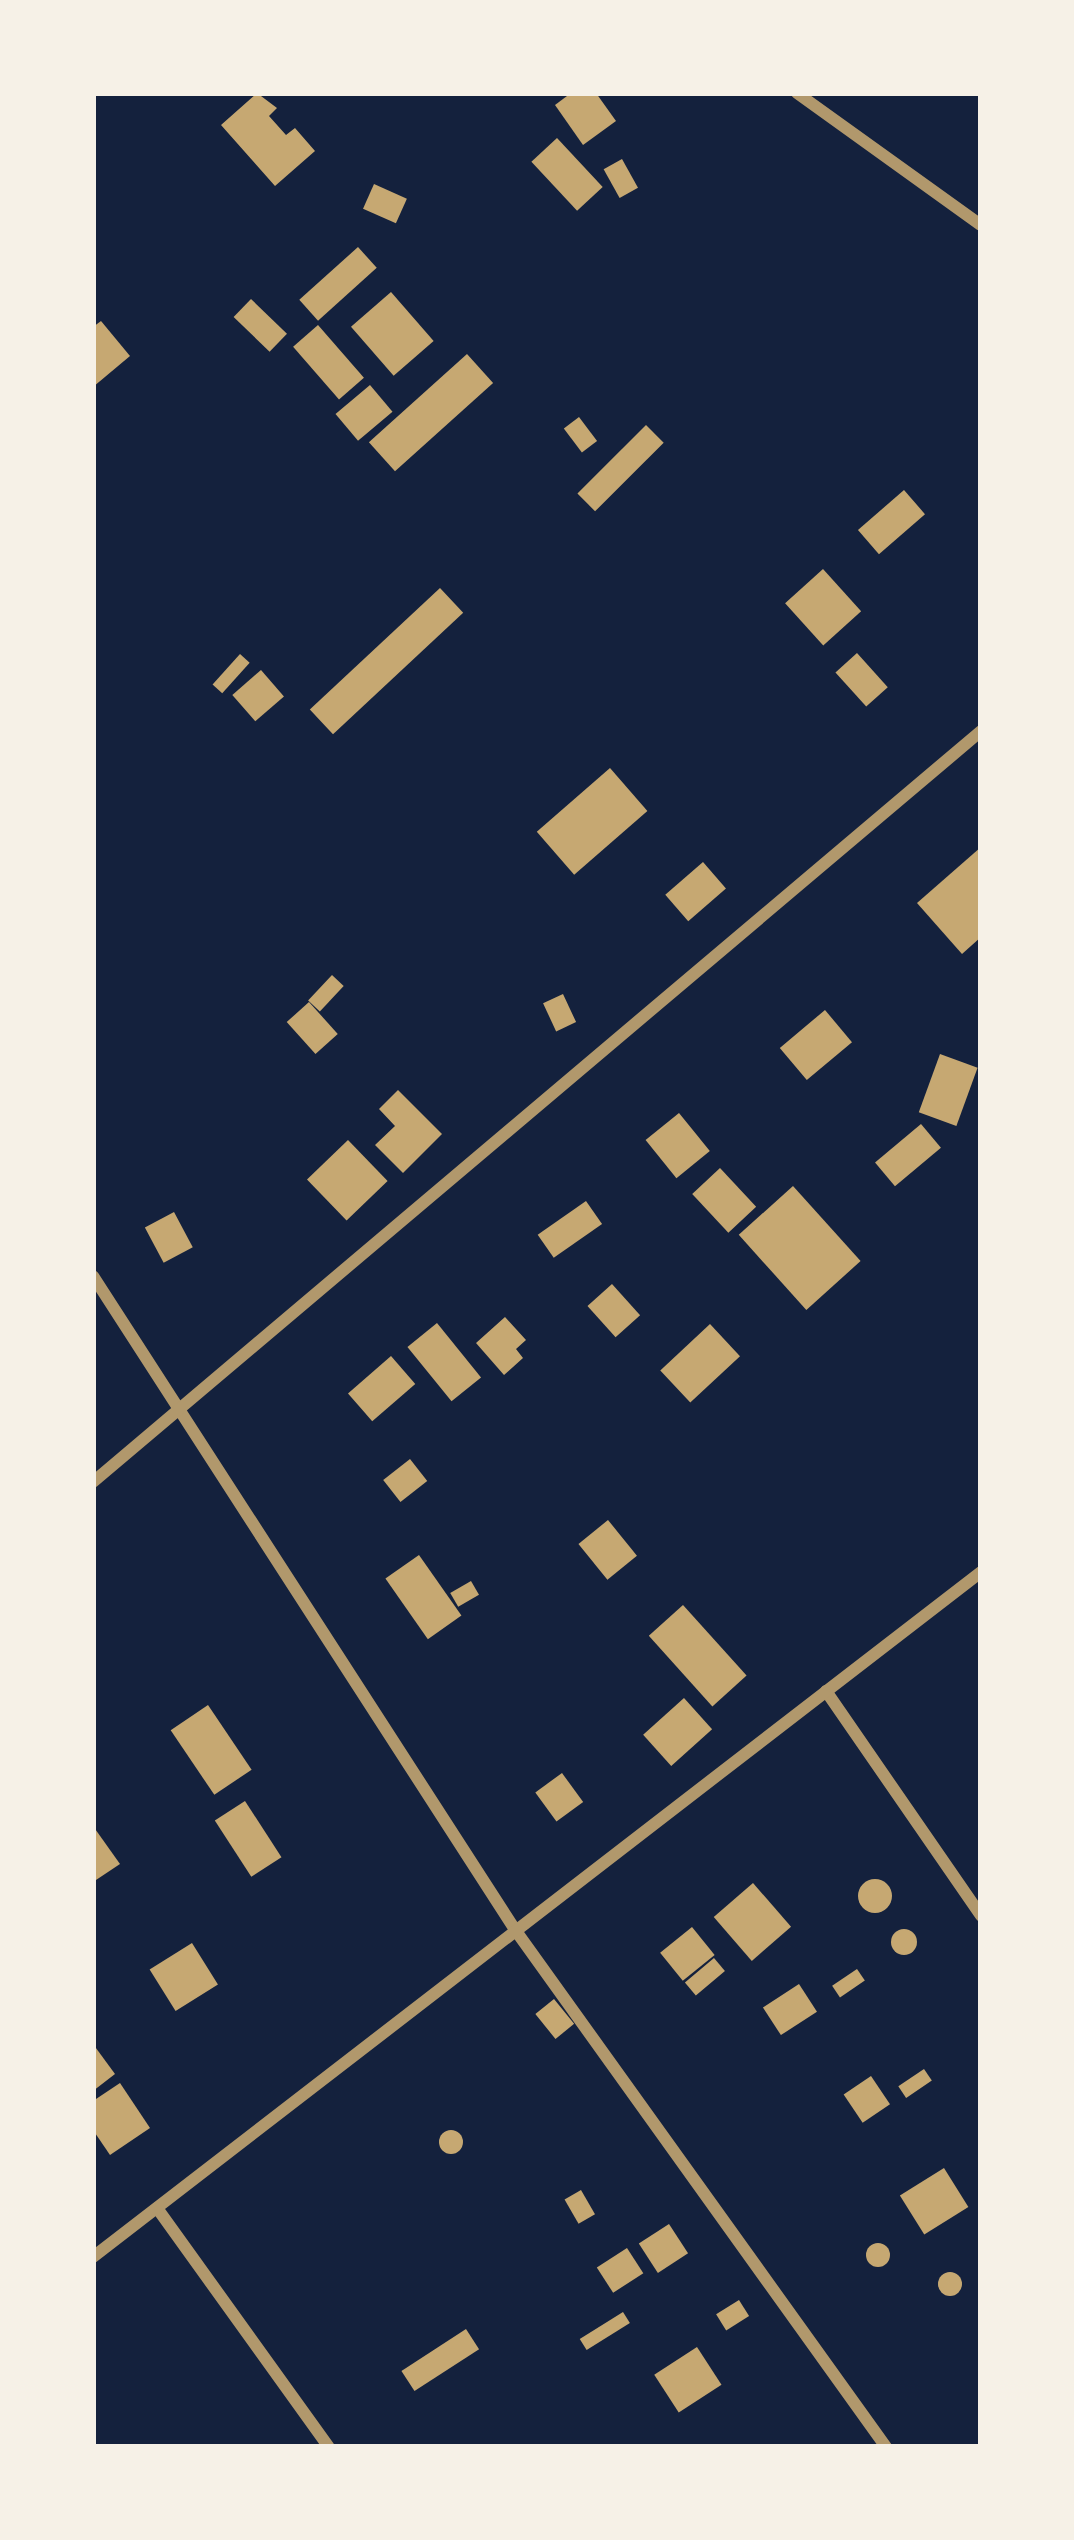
<!DOCTYPE html>
<html>
<head>
<meta charset="utf-8">
<style>
  body { margin:0 }
  #map { position:relative; width:1074px; height:2540px; overflow:hidden; background:#14213d; font-family:"DejaVu Sans",sans-serif }
  div>[style] { position:absolute }
  .building>* { inset:0; background:#c6a872; transform-origin:0 0 }
  .round { border-radius:50% }
  .minor>* { height:12px; margin:-6px; padding:0 6px; transform-origin:6px; border-radius:6px; background:#b1986c }
  span { translate:-50% -50%; white-space:nowrap; text-align:center; line-height:1.15; -webkit-text-stroke:12px #f6f1e7; paint-order:stroke }
  .frame { position:absolute; inset:0; border:96px solid #f6f1e7; pointer-events:none }
</style>
</head>
<body>
<div id="map">
  <div class="building">
    <div style="clip-path:polygon(257px 93px,277px 108px,269px 116px,286px 135px,295px 128px,315px 151px,275px 186px,221px 125px)"></div>
    <div style="clip-path:polygon(571px 93px,596px 93px,616px 121px,583px 145px,555px 105px)"></div>
    <div style="left:557px;top:138px;width:67px;height:35px;rotate:47deg"></div>
    <div style="left:622px;top:159px;width:33px;height:21px;rotate:61deg"></div>
    <div style="left:374px;top:184px;width:36px;height:27px;rotate:24deg"></div>
    <div style="left:358px;top:247px;width:28px;height:79px;rotate:48deg"></div>
    <div style="left:391px;top:292px;width:65px;height:53px;rotate:49deg"></div>
    <div style="left:251px;top:299px;width:50px;height:25px;rotate:44deg"></div>
    <div style="clip-path:polygon(101px 321px,130px 356px,93px 387px,93px 327px)"></div>
    <div style="left:318px;top:325px;width:70px;height:33px;rotate:49deg"></div>
    <div style="left:467px;top:354px;width:39px;height:132px;rotate:48deg"></div>
    <div style="left:370px;top:385px;width:35px;height:45px;rotate:50deg"></div>
    <div style="left:579px;top:417px;width:30px;height:19px;rotate:53deg"></div>
    <div style="left:646px;top:425px;width:25px;height:97px;rotate:45deg"></div>
    <div style="left:904px;top:490px;width:32px;height:61px;rotate:49deg"></div>
    <div style="left:823px;top:569px;width:57px;height:51px;rotate:48deg"></div>
    <div style="left:440px;top:588px;width:34px;height:178px;rotate:47deg"></div>
    <div style="left:857px;top:653px;width:46px;height:29px;rotate:48deg"></div>
    <div style="left:240px;top:654px;width:13px;height:41px;rotate:42deg"></div>
    <div style="left:261px;top:670px;width:35px;height:38px;rotate:49deg"></div>
    <div style="left:610px;top:768px;width:57px;height:97px;rotate:49deg"></div>
    <div style="clip-path:polygon(981px 847px,981px 937px,962px 954px,917px 903px)"></div>
    <div style="left:703px;top:862px;width:35px;height:50px;rotate:49deg"></div>
    <div style="left:332px;top:975px;width:16px;height:35px;rotate:43deg"></div>
    <div style="left:563px;top:994px;width:31px;height:22px;rotate:65deg"></div>
    <div style="left:309px;top:1002px;width:43px;height:30px;rotate:48deg"></div>
    <div style="left:825px;top:1010px;width:42px;height:59px;rotate:50deg"></div>
    <div style="left:940px;top:1054px;width:40px;height:62px;rotate:20deg"></div>
    <div style="clip-path:polygon(398px 1090px,442px 1134px,403px 1173px,375px 1145px,395px 1126px,379px 1109px)"></div>
    <div style="left:679px;top:1113px;width:49px;height:43px;rotate:51deg"></div>
    <div style="left:921px;top:1124px;width:31px;height:60px;rotate:50deg"></div>
    <div style="left:348px;top:1140px;width:57px;height:57px;rotate:46deg"></div>
    <div style="left:720px;top:1168px;width:53px;height:38px;rotate:47deg"></div>
    <div style="left:793px;top:1186px;width:101px;height:73px;rotate:48deg"></div>
    <div style="left:586px;top:1201px;width:28px;height:59px;rotate:55deg"></div>
    <div style="left:174px;top:1212px;width:40px;height:33px;rotate:62deg"></div>
    <div style="left:612px;top:1284px;width:42px;height:33px;rotate:48deg"></div>
    <div style="clip-path:polygon(505px 1317px,526px 1340px,516px 1349px,523px 1358px,504px 1375px,476px 1343px)"></div>
    <div style="left:437px;top:1323px;width:70px;height:38px;rotate:51deg"></div>
    <div style="left:710px;top:1324px;width:44px;height:68px;rotate:47deg"></div>
    <div style="left:391px;top:1356px;width:37px;height:57px;rotate:49deg"></div>
    <div style="left:410px;top:1459px;width:28px;height:34px;rotate:52deg"></div>
    <div style="left:608px;top:1520px;width:46px;height:38px;rotate:51deg"></div>
    <div style="left:419px;top:1555px;width:74px;height:41px;rotate:55deg"></div>
    <div style="left:471px;top:1581px;width:16px;height:24px;rotate:60deg"></div>
    <div style="left:683px;top:1605px;width:95px;height:46px;rotate:48deg"></div>
    <div style="left:684px;top:1698px;width:42px;height:55px;rotate:48deg"></div>
    <div style="left:208px;top:1705px;width:78px;height:45px;rotate:56deg"></div>
    <div style="left:562px;top:1773px;width:36px;height:33px;rotate:54deg"></div>
    <div style="left:245px;top:1801px;width:67px;height:36px;rotate:57deg"></div>
    <div style="clip-path:polygon(93px 1826px,120px 1864px,93px 1882px)"></div>
    <div class="round" style="left:858px;top:1879px;width:34px;height:34px"></div>
    <div style="left:753px;top:1883px;width:58px;height:52px;rotate:49deg"></div>
    <div style="left:692px;top:1927px;width:36px;height:41px;rotate:51deg"></div>
    <div class="round" style="left:891px;top:1929px;width:26px;height:26px"></div>
    <div style="left:192px;top:1943px;width:49px;height:50px;rotate:58deg"></div>
    <div style="left:714px;top:1958px;width:17px;height:38px;rotate:50deg"></div>
    <div style="left:857px;top:1969px;width:14px;height:30px;rotate:56deg"></div>
    <div style="left:799px;top:1984px;width:33px;height:43px;rotate:57deg"></div>
    <div style="left:554px;top:1999px;width:32px;height:24px;rotate:51deg"></div>
    <div style="clip-path:polygon(93px 2044px,115px 2074px,93px 2091px)"></div>
    <div style="left:924px;top:2069px;width:14px;height:31px;rotate:56deg"></div>
    <div style="left:871px;top:2076px;width:34px;height:33px;rotate:56deg"></div>
    <div style="clip-path:polygon(120px 2083px,150px 2128px,110px 2155px,93px 2130px,93px 2101px)"></div>
    <div class="round" style="left:439px;top:2130px;width:24px;height:24px"></div>
    <div style="left:944px;top:2168px;width:46px;height:52px;rotate:58deg"></div>
    <div style="left:581px;top:2190px;width:28px;height:19px;rotate:60deg"></div>
    <div style="left:669px;top:2224px;width:35px;height:36px;rotate:57deg"></div>
    <div class="round" style="left:866px;top:2243px;width:24px;height:24px"></div>
    <div style="left:627px;top:2248px;width:30px;height:36px;rotate:57deg"></div>
    <div class="round" style="left:938px;top:2272px;width:24px;height:24px"></div>
    <div style="left:739px;top:2300px;width:19px;height:27px;rotate:58deg"></div>
    <div style="left:623px;top:2312px;width:13px;height:51px;rotate:58deg"></div>
    <div style="left:466px;top:2329px;width:24px;height:77px;rotate:57deg"></div>
    <div style="left:697px;top:2347px;width:45px;height:51px;rotate:57deg"></div>
  </div>
  <div class="minor">
    <div style="left:797px;top:93px;width:226px;rotate:35.7deg"></div>
    <div style="left:93px;top:1276px;width:780px;rotate:57.15deg"></div>
    <div style="left:516px;top:1931px;width:635px;rotate:54.36deg"></div>
    <div style="left:93px;top:1482px;width:1163px;rotate:-40.22deg"></div>
    <div style="left:826px;top:1691px;width:273px;rotate:55.4deg"></div>
    <div style="left:157px;top:2208px;width:294px;rotate:54.3deg"></div>
    <div style="left:93px;top:2257px;width:1122px;rotate:-37.65deg"></div>
  </div>
  <div class="frame"></div>
</div>
</body>
</html>
